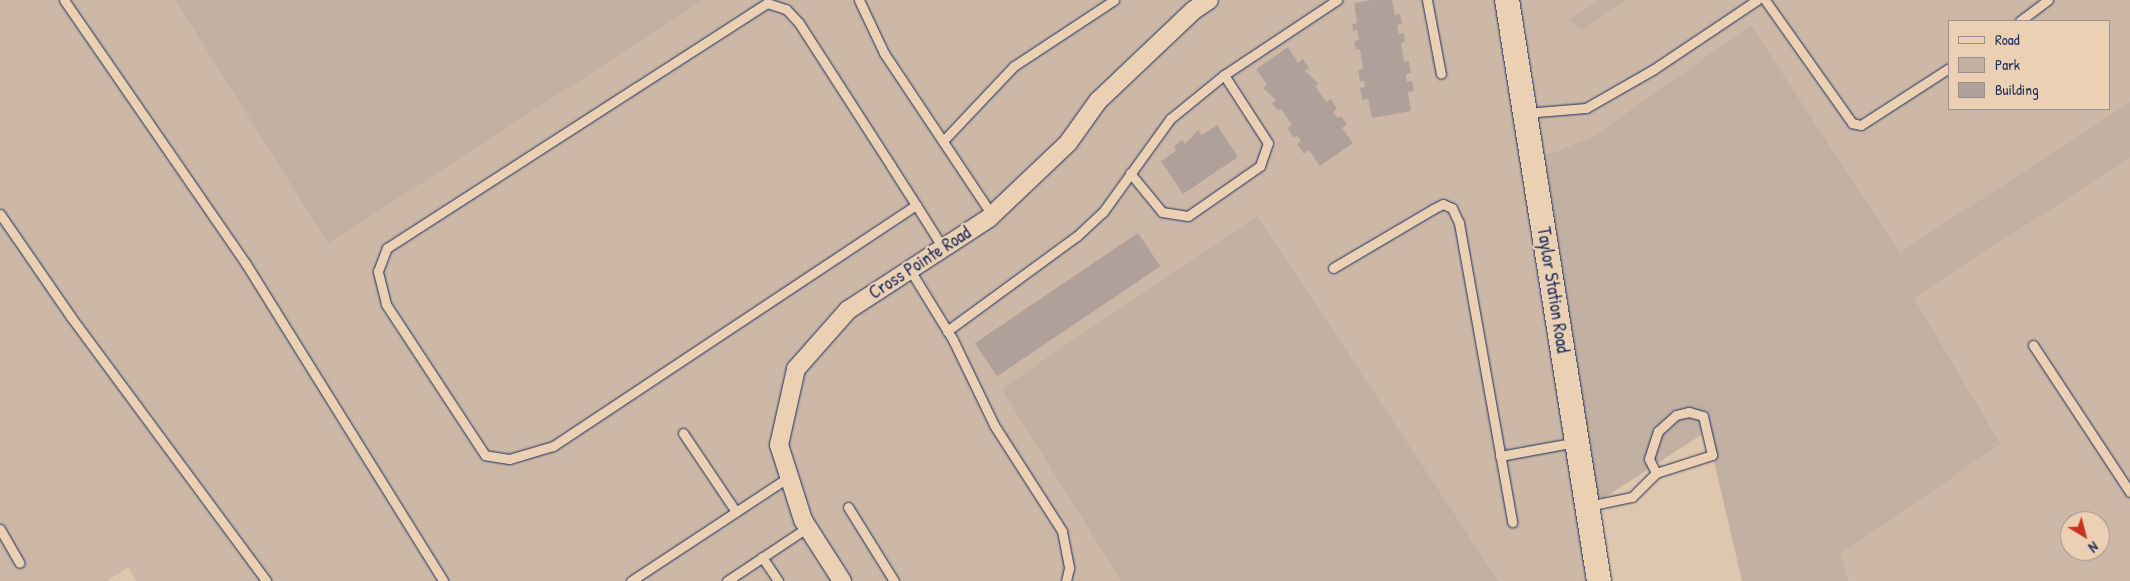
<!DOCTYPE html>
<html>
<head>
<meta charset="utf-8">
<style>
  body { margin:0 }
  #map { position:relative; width:2130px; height:581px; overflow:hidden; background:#dfc6ae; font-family:"Patrick Hand",sans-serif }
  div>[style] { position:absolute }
  .built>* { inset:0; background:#cdb8a7 }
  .green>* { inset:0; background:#c2b0a2 }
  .building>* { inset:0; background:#afa19a; transform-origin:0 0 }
  .roads { filter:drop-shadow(0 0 1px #1b2f5e) drop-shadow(0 0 1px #1b2f5e) }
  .service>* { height:9px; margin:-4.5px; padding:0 4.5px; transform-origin:4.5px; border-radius:4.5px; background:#ecd0b3 }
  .minor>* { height:18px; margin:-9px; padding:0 9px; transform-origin:9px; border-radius:9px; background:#ecd0b3 }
  .secondary>* { height:24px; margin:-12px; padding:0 12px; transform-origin:12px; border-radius:12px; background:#ecd0b3 }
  span { translate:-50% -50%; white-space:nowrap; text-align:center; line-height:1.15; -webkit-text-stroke:4.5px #ecd0b3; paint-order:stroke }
  .street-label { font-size:18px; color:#1b2f5e }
  .legend { position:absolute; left:1948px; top:20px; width:162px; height:90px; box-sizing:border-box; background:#ecd0b3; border:1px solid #989091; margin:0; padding:6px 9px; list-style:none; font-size:15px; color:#1b2f5e }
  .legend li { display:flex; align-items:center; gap:10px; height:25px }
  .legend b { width:25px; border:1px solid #989091 }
  .north { position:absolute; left:2060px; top:511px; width:50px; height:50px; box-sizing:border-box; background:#ecd0b3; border:1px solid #989091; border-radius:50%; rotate:143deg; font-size:14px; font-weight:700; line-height:20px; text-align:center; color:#1b2f5e }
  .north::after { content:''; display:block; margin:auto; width:18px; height:22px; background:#c8321e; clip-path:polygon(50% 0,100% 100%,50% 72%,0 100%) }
</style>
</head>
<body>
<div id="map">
  <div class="built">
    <div style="clip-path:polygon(evenodd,0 0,175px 0,328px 244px,704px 0,1599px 0,1569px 20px,1581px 31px,1627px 0,2130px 0,2130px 102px,1900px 252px,1751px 25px,1592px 137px,1525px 166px,1589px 581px,1499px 581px,1257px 217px,1001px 389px,1121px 581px,137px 581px,128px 567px,107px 581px,0 581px,0 0,1949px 21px,2109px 21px,2109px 109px,1949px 109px,1949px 21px)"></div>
    <div style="clip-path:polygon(evenodd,2130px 158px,2130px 581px,1849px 581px,1841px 554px,2001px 444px,1914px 298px,2130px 158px,2070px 521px,2100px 521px,2100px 551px,2070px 551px,2070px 521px)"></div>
  </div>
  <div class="green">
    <div style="clip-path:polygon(175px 0,704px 0,328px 244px)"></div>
    <div style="clip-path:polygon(1599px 0,1627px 0,1581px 31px,1568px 20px)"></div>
    <div style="clip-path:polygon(1751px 25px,1900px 252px,2130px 102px,2130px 158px,1914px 298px,2001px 444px,1841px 554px,1849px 581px,1742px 581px,1707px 431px,1604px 498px,1596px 497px,1545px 156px,1592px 137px)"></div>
    <div style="clip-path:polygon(1257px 216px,1499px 581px,1121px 581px,1001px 389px)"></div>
  </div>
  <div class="building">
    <div style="clip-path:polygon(1372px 0,1392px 0,1395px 15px,1400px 14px,1402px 24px,1397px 25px,1399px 34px,1404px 33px,1405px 42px,1401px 43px,1404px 62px,1409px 61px,1411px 73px,1406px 74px,1407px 82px,1412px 81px,1414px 91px,1408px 92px,1411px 111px,1372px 118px,1368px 99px,1362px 100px,1360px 88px,1365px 87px,1364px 81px,1360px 82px,1358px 70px,1363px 69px,1360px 49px,1356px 50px,1354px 41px,1359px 40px,1357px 30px,1353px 31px,1352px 24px,1357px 23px,1354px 3px)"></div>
    <div style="clip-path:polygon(1288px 47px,1298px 63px,1303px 59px,1309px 68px,1305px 71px,1319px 84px,1315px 86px,1326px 102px,1331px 99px,1337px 109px,1333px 112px,1337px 118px,1341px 116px,1347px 124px,1342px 128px,1353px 143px,1320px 166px,1309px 150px,1304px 154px,1297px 144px,1301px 141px,1297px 136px,1294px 138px,1287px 128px,1292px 125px,1281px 109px,1278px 111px,1272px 103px,1276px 100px,1263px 88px,1267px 85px,1256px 69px)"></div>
    <div style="clip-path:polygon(1217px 125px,1238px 157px,1183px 194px,1161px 161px,1176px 151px,1174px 146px,1182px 140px,1185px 144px,1198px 130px,1202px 135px)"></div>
    <div style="left:1138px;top:233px;width:40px;height:197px;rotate:56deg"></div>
  </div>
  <div class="roads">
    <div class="service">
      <div style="left:64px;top:0;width:321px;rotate:55.4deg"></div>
      <div style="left:246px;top:264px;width:373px;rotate:58.1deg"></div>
      <div style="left:859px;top:0;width:59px;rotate:64.7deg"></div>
      <div style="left:884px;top:53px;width:195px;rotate:56.3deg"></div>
      <div style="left:1427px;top:0;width:75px;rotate:79.3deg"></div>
      <div style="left:1765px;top:0;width:151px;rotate:54.7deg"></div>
      <div style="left:1852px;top:123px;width:9px;rotate:13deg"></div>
      <div style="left:1861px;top:125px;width:105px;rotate:-32.9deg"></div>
      <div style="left:2020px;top:21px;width:35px;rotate:-37deg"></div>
      <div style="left:1525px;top:113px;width:61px;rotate:-4.7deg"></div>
      <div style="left:1586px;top:108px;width:78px;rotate:-29.8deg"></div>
      <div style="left:1654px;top:69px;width:124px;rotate:-33.8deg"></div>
      <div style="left:943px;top:141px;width:103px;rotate:-46.6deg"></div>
      <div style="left:1014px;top:66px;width:120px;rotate:-33.4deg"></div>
      <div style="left:1130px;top:173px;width:50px;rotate:50.6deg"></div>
      <div style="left:1162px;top:212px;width:26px;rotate:9deg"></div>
      <div style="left:1188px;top:216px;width:88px;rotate:-34.8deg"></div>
      <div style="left:1260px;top:166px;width:24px;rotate:-71deg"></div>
      <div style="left:1268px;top:143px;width:81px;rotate:-122.9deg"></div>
      <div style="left:916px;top:205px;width:436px;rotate:146.4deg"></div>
      <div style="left:553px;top:446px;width:46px;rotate:163.5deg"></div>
      <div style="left:509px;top:459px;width:24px;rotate:-171deg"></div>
      <div style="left:485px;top:455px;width:181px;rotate:-123.3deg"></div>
      <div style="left:386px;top:304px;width:34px;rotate:-104deg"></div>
      <div style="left:378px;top:271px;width:25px;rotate:-69deg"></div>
      <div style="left:387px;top:248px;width:452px;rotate:-32.8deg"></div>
      <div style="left:767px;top:3px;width:20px;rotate:18deg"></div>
      <div style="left:786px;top:9px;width:19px;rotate:47deg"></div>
      <div style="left:799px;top:23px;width:170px;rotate:57.2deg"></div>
      <div style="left:891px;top:166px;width:46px;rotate:57.3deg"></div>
      <div style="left:916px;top:205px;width:51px;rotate:57.9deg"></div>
      <div style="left:0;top:214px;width:125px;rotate:55.4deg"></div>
      <div style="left:71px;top:317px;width:328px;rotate:53.5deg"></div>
      <div style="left:1333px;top:268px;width:116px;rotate:-30.5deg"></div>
      <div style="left:1433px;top:209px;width:11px;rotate:-27deg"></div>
      <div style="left:1443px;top:204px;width:10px;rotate:24deg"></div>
      <div style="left:1452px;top:208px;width:17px;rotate:65deg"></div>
      <div style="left:1459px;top:223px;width:304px;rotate:79.9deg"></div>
      <div style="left:910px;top:270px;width:82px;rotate:58.4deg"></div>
      <div style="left:953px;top:340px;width:94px;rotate:64.2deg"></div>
      <div style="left:994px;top:425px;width:126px;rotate:57.3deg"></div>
      <div style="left:1062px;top:531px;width:38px;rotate:79deg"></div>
      <div style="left:1069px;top:568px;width:13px;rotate:103deg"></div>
      <div style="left:947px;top:331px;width:161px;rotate:-36.2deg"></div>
      <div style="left:1077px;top:236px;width:35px;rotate:-43deg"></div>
      <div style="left:1103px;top:212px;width:115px;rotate:-54.2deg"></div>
      <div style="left:1170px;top:119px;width:70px;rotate:-39.2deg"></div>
      <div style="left:1224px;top:75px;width:136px;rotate:-33.6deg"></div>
      <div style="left:2033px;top:345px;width:176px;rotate:56.6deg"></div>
      <div style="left:683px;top:433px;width:95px;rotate:56.1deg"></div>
      <div style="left:1500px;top:456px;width:77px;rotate:-10.4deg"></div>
      <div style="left:1588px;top:506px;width:45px;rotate:-11.6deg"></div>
      <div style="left:1632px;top:497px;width:34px;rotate:-45deg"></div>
      <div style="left:1656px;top:473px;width:59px;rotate:-17.8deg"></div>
      <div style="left:1712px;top:455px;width:40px;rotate:-103deg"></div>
      <div style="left:1703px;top:416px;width:15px;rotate:-164deg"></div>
      <div style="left:1689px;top:412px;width:13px;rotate:167deg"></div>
      <div style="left:1676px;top:415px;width:24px;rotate:138deg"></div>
      <div style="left:1658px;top:431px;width:29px;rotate:108deg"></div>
      <div style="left:1649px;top:459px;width:16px;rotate:63deg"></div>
      <div style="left:848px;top:507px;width:87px;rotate:58.1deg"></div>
      <div style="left:0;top:529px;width:39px;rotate:60deg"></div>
      <div style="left:762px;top:557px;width:29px;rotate:56deg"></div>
      <div style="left:631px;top:581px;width:189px;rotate:-33.4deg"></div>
      <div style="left:727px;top:581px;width:97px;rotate:-33.7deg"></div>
    </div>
    <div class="minor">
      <div style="left:842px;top:581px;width:72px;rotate:-122.6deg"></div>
      <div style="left:803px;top:520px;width:79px;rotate:-107.7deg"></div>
      <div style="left:779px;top:445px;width:78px;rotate:-77.4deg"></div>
      <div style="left:796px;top:369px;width:79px;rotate:-48.6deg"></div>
      <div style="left:848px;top:310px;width:168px;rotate:-33.1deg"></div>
      <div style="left:989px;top:218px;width:109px;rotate:-43.5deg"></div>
      <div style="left:1068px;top:143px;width:52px;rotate:-54.5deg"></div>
      <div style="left:1098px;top:101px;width:132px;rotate:-43.5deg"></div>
      <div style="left:1194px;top:10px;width:18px;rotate:-34deg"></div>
    </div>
    <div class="secondary">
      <div style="left:1507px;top:0;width:588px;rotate:81deg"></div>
    </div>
  </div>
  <div class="street-label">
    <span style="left:920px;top:263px;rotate:-33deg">Cross Pointe Road</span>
    <span style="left:1553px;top:290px;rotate:81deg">Taylor Station Road</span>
  </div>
  <ul class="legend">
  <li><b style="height:6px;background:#ecd0b3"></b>Road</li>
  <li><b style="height:14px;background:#c2b0a2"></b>Park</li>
  <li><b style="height:14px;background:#afa19a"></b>Building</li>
  </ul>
  <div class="north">N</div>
</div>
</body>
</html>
